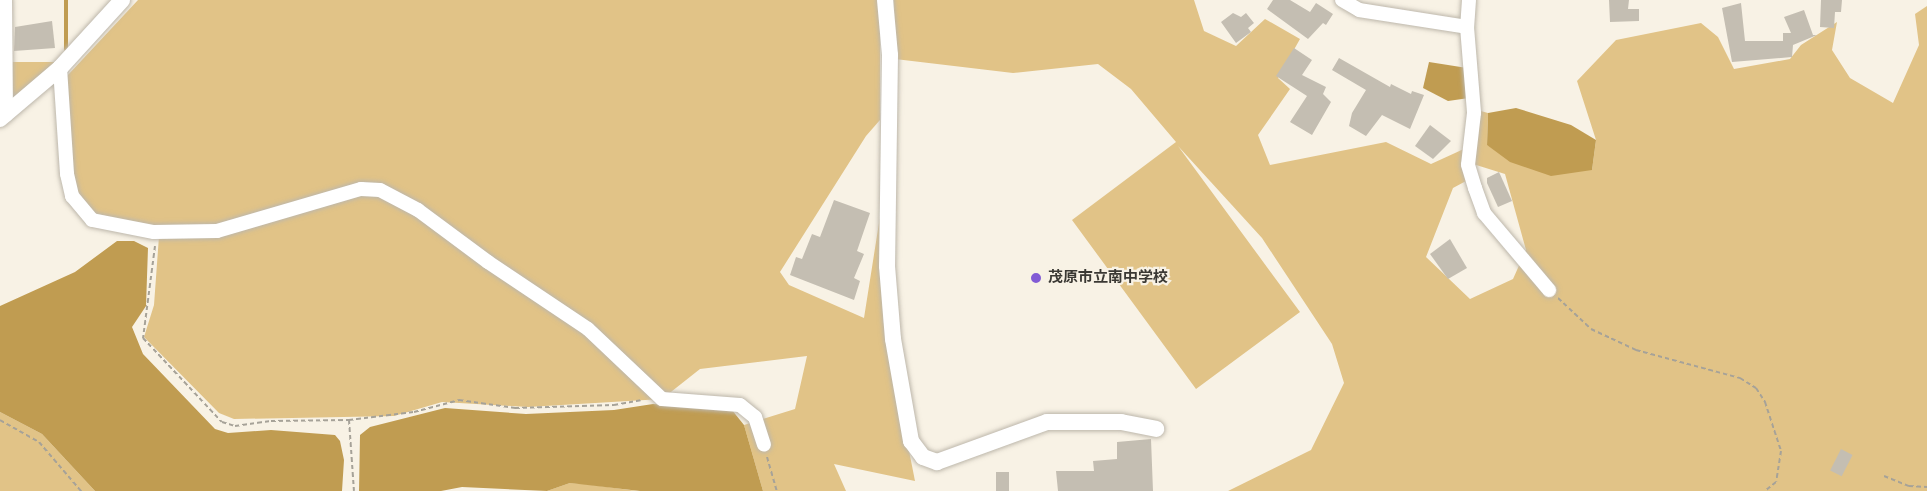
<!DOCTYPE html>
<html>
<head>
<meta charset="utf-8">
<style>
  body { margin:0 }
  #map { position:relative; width:1927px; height:491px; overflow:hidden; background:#f8f2e5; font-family:Signika,"Noto Sans JP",sans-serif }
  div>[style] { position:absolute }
  .green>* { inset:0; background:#e1c387 }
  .water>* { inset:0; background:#c09c51 }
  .stream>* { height:4px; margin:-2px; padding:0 2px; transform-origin:2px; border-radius:2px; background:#c09c51 }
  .building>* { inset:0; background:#c4beb2; transform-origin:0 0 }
  .path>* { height:2px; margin-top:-1px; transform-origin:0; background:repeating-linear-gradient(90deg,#a6a298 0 4.5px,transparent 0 7.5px) }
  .roads { filter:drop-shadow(0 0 2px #bdb7ab) drop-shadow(0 0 2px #bdb7ab) }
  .minor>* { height:14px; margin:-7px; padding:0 7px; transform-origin:7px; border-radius:7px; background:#fff }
  .tertiary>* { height:16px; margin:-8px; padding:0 8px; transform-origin:8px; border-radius:8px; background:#fff }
  .dots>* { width:16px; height:16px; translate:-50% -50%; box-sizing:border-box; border:3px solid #f8f2e5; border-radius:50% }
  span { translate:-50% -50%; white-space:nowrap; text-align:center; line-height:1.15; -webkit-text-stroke:4.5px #f8f2e5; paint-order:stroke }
  .poi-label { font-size:15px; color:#3b3934; font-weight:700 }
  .left { translate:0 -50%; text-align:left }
</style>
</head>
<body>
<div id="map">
  <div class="green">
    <div style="clip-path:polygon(138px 0,880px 0,880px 120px,866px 136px,780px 272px,789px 285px,864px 318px,882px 204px,883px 319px,915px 481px,834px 464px,846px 491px,763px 491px,744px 425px,795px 409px,807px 356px,700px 369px,662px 399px,528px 407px,442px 402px,394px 416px,234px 419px,219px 413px,144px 337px,154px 305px,159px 236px,141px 225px,94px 213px,72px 184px,67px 76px)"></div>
    <div style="clip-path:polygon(894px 0,1194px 0,1204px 31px,1236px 46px,1265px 19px,1300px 39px,1278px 78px,1290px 89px,1258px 135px,1270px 165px,1386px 142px,1431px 164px,1466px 148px,1466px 181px,1453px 188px,1426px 257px,1470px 299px,1513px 279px,1526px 250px,1505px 174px,1473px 164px,1477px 110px,1488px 113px,1487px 145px,1592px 170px,1596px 140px,1577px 81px,1616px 40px,1701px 23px,1718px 37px,1734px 69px,1790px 59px,1801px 45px,1837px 22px,1832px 50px,1850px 78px,1893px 103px,1919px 45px,1915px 14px,1927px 6px,1927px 491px,1228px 491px,1311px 450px,1344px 383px,1332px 344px,1262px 238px,1178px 146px,1300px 312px,1196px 389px,1072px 220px,1176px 142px,1131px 89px,1098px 64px,1013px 73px,895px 59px)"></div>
    <div style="clip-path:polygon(8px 62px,58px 62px,12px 100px)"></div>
    <div style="clip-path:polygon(0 412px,42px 434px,95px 491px,0 491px)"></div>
    <div style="clip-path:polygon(570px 483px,585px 484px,637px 491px,547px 491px)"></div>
  </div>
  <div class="water">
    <div style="clip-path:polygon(1429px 62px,1467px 68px,1469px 98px,1448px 101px,1423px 88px)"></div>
    <div style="clip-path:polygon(1516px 108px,1571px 125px,1596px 140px,1592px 170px,1551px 176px,1510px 162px,1487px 145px,1488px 113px)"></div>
    <div style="clip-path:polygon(117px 241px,134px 241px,148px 248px,146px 306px,132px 327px,143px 354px,215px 429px,228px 433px,271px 430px,335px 435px,340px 441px,344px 460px,342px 491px,95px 491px,42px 434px,0 412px,0 306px,75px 272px)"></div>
    <div style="clip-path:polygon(653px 404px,732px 410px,744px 425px,763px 491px,640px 491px,570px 483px,547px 491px,462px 487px,441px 491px,359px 491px,360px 435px,370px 427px,445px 408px,526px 414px,614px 410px)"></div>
  </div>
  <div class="stream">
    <div style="left:66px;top:0;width:49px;rotate:90deg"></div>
  </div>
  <div class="building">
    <div style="clip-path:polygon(1273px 0,1290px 0,1310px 12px,1316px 3px,1333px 14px,1326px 25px,1323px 23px,1308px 39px,1267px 9px)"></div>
    <div style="clip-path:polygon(1609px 0,1629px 0,1628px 9px,1639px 9px,1639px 21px,1610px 22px)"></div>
    <div style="clip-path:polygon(1821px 0,1842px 0,1841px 12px,1835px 12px,1834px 28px,1820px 27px)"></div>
    <div style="clip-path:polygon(1741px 3px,1745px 41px,1783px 41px,1783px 33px,1791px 33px,1784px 17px,1804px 10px,1813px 35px,1817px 35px,1793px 45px,1792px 57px,1732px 62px,1722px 8px)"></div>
    <div style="clip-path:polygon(1233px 13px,1241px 17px,1246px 13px,1254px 23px,1248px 28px,1251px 32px,1236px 43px,1221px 22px)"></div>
    <div style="clip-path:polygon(52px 21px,55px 48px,14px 51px,15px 27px)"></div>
    <div style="clip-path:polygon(1294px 48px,1312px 60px,1302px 75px,1326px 87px,1323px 94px,1331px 102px,1312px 135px,1290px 122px,1307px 96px,1276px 76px)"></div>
    <div style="clip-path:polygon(1339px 58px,1390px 87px,1391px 84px,1411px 94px,1412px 91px,1424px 95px,1410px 129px,1382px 115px,1366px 136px,1349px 126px,1352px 113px,1366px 90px,1332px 70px)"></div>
    <div style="clip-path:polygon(1430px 125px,1451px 141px,1433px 159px,1415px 146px)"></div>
    <div style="clip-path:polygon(1499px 172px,1512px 201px,1498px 207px,1487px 183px,1487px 178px)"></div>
    <div style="clip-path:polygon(834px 200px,870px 213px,857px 251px,864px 254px,854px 278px,860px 281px,854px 300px,790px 275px,796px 257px,802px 259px,812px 234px,820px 237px)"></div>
    <div style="clip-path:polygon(1450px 239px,1467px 268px,1448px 279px,1430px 254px)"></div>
    <div style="clip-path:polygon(1151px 439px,1153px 491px,1058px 491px,1056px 471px,1094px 471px,1093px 461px,1117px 459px,1117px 442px)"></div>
    <div style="left:1841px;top:449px;width:13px;height:24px;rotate:27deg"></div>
    <div style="left:996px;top:472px;width:13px;height:19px"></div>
  </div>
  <div class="path">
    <div style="left:155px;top:246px;width:93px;rotate:97.4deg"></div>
    <div style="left:143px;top:338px;width:115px;rotate:46.8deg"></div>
    <div style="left:222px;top:422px;width:14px;rotate:17deg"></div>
    <div style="left:235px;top:426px;width:36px;rotate:-8deg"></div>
    <div style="left:271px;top:421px;width:78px;rotate:-0.7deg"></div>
    <div style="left:349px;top:420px;width:65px;rotate:-7deg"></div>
    <div style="left:414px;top:412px;width:47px;rotate:-14.9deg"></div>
    <div style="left:459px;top:400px;width:57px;rotate:8.1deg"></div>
    <div style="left:515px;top:408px;width:99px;rotate:-1.7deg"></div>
    <div style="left:614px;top:405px;width:27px;rotate:-10deg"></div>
    <div style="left:1558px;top:298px;width:45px;rotate:43.2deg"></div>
    <div style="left:1591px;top:329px;width:50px;rotate:25deg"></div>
    <div style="left:1636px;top:350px;width:108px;rotate:15.1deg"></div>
    <div style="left:1740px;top:378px;width:19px;rotate:32deg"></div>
    <div style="left:1756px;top:388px;width:17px;rotate:57deg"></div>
    <div style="left:1765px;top:402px;width:52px;rotate:71.9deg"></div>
    <div style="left:1781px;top:451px;width:31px;rotate:99deg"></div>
    <div style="left:1776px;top:482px;width:14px;rotate:141deg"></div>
    <div style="left:0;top:420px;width:45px;rotate:29.4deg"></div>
    <div style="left:39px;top:442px;width:65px;rotate:49.4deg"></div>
    <div style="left:349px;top:420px;width:71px;rotate:86deg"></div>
    <div style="left:767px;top:457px;width:35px;rotate:74deg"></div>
    <div style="left:1884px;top:476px;width:27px;rotate:22deg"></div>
    <div style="left:1909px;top:486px;width:18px;rotate:3deg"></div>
  </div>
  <div class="roads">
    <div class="minor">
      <div style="left:5px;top:0;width:115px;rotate:89.5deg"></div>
      <div style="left:1342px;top:0;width:20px;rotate:30deg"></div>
      <div style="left:1359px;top:10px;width:109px;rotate:8.9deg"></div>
      <div style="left:1469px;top:0;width:27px;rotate:94deg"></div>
      <div style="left:1467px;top:27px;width:86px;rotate:85.3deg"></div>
      <div style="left:1474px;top:113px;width:52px;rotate:96.6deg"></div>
      <div style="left:1468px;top:165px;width:24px;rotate:73deg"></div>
      <div style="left:1475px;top:188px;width:27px;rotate:70deg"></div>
      <div style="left:1484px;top:213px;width:101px;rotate:49.8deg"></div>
      <div style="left:60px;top:68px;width:106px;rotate:86.2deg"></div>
      <div style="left:67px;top:174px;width:23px;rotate:77deg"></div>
      <div style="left:72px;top:196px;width:31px;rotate:50deg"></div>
      <div style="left:92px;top:220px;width:63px;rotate:11deg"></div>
      <div style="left:154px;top:232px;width:63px;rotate:-0.9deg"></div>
      <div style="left:217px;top:231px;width:150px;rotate:-16.3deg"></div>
      <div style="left:361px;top:189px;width:19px;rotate:3deg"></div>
      <div style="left:380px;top:190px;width:43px;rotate:27.8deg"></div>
      <div style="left:418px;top:210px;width:87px;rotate:36.6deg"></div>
      <div style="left:488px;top:262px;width:120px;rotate:33.8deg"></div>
      <div style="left:588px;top:329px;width:102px;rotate:43.4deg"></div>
      <div style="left:662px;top:399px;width:78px;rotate:4.4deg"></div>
      <div style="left:740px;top:405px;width:19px;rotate:39deg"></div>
      <div style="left:755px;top:417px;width:29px;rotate:72deg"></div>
    </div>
    <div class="tertiary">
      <div style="left:885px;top:0;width:55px;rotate:84.8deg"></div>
      <div style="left:890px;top:55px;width:211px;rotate:90.8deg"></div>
      <div style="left:887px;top:266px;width:73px;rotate:85.3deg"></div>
      <div style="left:893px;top:339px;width:104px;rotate:80deg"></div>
      <div style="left:911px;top:441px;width:20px;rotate:53deg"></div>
      <div style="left:923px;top:457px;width:15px;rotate:20deg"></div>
      <div style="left:937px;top:462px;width:117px;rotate:-20deg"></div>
      <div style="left:1047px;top:422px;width:74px"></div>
      <div style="left:1121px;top:422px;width:36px;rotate:11deg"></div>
      <div style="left:0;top:119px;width:79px;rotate:-40.4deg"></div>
      <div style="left:60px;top:68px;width:92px;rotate:-47.6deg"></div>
    </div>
  </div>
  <div class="dots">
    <div style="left:1036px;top:278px;background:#825bd5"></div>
  </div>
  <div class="poi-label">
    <span class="left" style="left:1048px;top:278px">茂原市立南中学校</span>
  </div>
</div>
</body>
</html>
